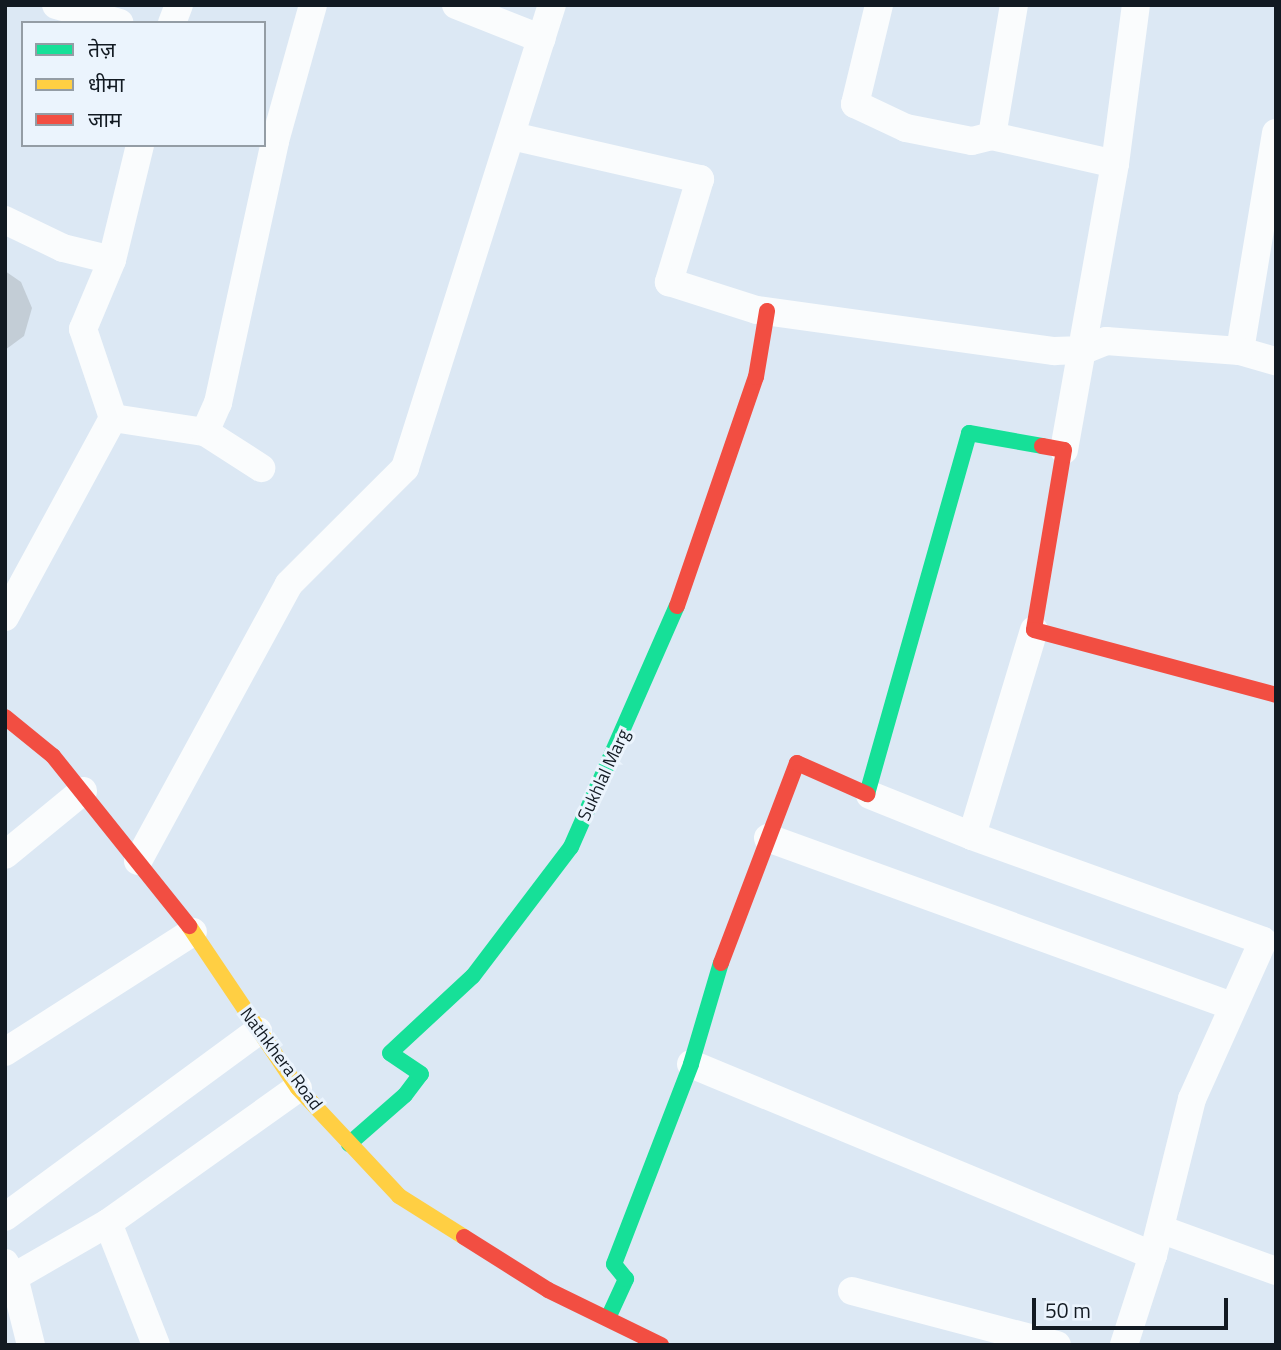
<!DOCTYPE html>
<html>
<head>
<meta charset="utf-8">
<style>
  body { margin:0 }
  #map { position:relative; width:1281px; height:1350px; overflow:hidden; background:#dce8f4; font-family:"Titillium Web","Noto Sans Devanagari",sans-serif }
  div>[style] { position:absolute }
  .building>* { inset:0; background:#c3cdd6 }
  .street>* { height:28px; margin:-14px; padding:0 14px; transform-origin:14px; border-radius:14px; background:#fafcfd }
  .fast>* { height:16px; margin:-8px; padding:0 8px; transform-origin:8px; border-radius:8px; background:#16e098 }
  .slow>* { height:16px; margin:-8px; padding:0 8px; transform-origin:8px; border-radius:8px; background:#ffcf43 }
  .jam>* { height:16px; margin:-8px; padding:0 8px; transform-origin:8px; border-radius:8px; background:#f24e42 }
  span { translate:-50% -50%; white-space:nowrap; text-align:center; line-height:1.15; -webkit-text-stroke:6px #ebf4fd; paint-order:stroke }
  .street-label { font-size:18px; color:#121a22 }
  .frame { position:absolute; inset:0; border:7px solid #121a22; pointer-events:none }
  .legend { position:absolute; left:21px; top:21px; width:245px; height:126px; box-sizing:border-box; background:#ebf4fd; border:2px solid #949da5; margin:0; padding:9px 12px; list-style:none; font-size:21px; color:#121a22 }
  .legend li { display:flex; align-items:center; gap:14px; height:35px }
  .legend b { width:35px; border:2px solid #949da5 }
  .scale { position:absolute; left:1032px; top:1298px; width:196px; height:32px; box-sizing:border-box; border:4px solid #121a22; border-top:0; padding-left:9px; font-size:21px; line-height:24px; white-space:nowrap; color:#121a22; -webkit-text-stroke:5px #ebf4fd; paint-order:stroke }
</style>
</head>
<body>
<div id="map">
  <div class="building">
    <div style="clip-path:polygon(5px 271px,21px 282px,32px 308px,24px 336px,5px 350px)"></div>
  </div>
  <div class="street">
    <div style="left:56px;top:5px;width:66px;rotate:15.7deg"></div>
    <div style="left:456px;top:5px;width:92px;rotate:21.6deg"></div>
    <div style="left:879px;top:5px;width:102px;rotate:103.6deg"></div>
    <div style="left:855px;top:104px;width:56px;rotate:25.2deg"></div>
    <div style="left:906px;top:128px;width:67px;rotate:11.1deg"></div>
    <div style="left:972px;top:141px;width:21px;rotate:-14deg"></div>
    <div style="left:992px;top:136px;width:126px;rotate:12.8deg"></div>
    <div style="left:172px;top:23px;width:19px;rotate:-69deg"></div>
    <div style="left:1276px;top:133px;width:221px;rotate:99.4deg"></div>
    <div style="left:1240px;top:351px;width:37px;rotate:16deg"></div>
    <div style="left:512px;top:136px;width:193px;rotate:12.9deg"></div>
    <div style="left:700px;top:179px;width:108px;rotate:106.8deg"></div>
    <div style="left:669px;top:282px;width:92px;rotate:17.7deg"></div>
    <div style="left:757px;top:310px;width:300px;rotate:7.9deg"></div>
    <div style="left:1054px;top:351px;width:30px;rotate:-2deg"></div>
    <div style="left:1084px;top:350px;width:24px;rotate:-22deg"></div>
    <div style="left:1106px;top:341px;width:134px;rotate:4.3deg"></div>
    <div style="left:992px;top:136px;width:133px;rotate:-80.5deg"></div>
    <div style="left:5px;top:220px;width:64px;rotate:25.8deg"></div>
    <div style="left:63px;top:248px;width:50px;rotate:13.8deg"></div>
    <div style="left:113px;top:418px;width:93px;rotate:8.7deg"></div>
    <div style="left:205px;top:432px;width:67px;rotate:32.7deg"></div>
    <div style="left:205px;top:432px;width:32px;rotate:-66deg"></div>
    <div style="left:218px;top:403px;width:268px;rotate:-77.7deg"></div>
    <div style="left:275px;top:141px;width:141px;rotate:-74.4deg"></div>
    <div style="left:1064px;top:450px;width:291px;rotate:-79.9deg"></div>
    <div style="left:1115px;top:164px;width:160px;rotate:-82.5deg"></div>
    <div style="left:5px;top:617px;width:226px;rotate:-61.5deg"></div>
    <div style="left:113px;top:418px;width:94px;rotate:-108.6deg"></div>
    <div style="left:83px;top:329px;width:75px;rotate:-67.2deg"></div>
    <div style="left:112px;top:260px;width:118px;rotate:-76.3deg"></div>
    <div style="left:1034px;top:630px;width:215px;rotate:106.8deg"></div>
    <div style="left:972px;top:836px;width:309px;rotate:19.8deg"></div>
    <div style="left:1263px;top:941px;width:173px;rotate:114.2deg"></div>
    <div style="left:1192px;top:1099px;width:161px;rotate:104deg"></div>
    <div style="left:870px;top:795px;width:110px;rotate:21.9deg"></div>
    <div style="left:768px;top:838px;width:493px;rotate:19.9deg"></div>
    <div style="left:5px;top:855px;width:101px;rotate:-39.4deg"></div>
    <div style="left:138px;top:861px;width:315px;rotate:-61.4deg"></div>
    <div style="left:289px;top:584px;width:164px;rotate:-45deg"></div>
    <div style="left:405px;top:468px;width:486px;rotate:-72.4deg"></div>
    <div style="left:5px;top:1052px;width:223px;rotate:-32.6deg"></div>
    <div style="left:691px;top:1064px;width:500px;rotate:22.5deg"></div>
    <div style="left:1153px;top:1255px;width:95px;rotate:107.9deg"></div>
    <div style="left:5px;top:1217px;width:314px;rotate:-36.3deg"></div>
    <div style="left:108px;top:1223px;width:131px;rotate:68.5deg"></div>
    <div style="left:1160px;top:1229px;width:123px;rotate:19.9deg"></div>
    <div style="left:5px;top:1263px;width:17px;rotate:57deg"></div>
    <div style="left:14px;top:1277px;width:70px;rotate:76deg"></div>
    <div style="left:14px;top:1277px;width:108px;rotate:-29.9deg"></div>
    <div style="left:108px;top:1223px;width:233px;rotate:-35.4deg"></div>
    <div style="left:852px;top:1291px;width:212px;rotate:14.8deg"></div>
  </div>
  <div class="fast">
    <div style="left:867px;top:794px;width:375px;rotate:-74.2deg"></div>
    <div style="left:969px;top:433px;width:74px;rotate:10.1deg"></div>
    <div style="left:349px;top:1144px;width:74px;rotate:-41.2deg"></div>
    <div style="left:405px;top:1095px;width:26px;rotate:-53deg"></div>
    <div style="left:421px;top:1074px;width:37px;rotate:-146deg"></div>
    <div style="left:390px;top:1053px;width:113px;rotate:-42.9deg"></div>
    <div style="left:473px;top:976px;width:162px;rotate:-52.8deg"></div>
    <div style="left:571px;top:847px;width:263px;rotate:-66.3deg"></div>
    <div style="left:609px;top:1316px;width:41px;rotate:-65.3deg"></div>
    <div style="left:626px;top:1279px;width:19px;rotate:-129deg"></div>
    <div style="left:614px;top:1264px;width:214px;rotate:-68.9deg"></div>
    <div style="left:691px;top:1064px;width:105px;rotate:-73.5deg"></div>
  </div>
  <div class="slow">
    <div style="left:189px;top:926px;width:195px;rotate:56.1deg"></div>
    <div style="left:298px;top:1088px;width:148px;rotate:46.9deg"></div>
    <div style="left:399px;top:1196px;width:77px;rotate:32.2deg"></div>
  </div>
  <div class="jam">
    <div style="left:1042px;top:446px;width:22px;rotate:10deg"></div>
    <div style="left:1064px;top:450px;width:182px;rotate:99.5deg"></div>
    <div style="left:1034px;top:630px;width:251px;rotate:15deg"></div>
    <div style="left:677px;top:606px;width:242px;rotate:-71deg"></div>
    <div style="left:756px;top:377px;width:67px;rotate:-80.5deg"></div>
    <div style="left:5px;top:717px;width:62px;rotate:39.1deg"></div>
    <div style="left:53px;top:756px;width:218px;rotate:51.3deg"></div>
    <div style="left:721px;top:963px;width:214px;rotate:-69.2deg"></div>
    <div style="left:797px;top:763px;width:77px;rotate:23.9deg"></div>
    <div style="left:464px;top:1237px;width:99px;rotate:32.2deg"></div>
    <div style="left:548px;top:1290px;width:126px;rotate:26deg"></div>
  </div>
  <div class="street-label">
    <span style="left:604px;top:775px;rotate:-65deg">Sukhlal Marg</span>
    <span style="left:281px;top:1059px;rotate:53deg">Nathkhera Road</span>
  </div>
  <div class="frame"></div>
  <ul class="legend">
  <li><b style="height:9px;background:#16e098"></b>तेज़</li>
  <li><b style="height:9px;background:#ffcf43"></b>धीमा</li>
  <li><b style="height:9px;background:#f24e42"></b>जाम</li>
  </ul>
  <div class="scale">50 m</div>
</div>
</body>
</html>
